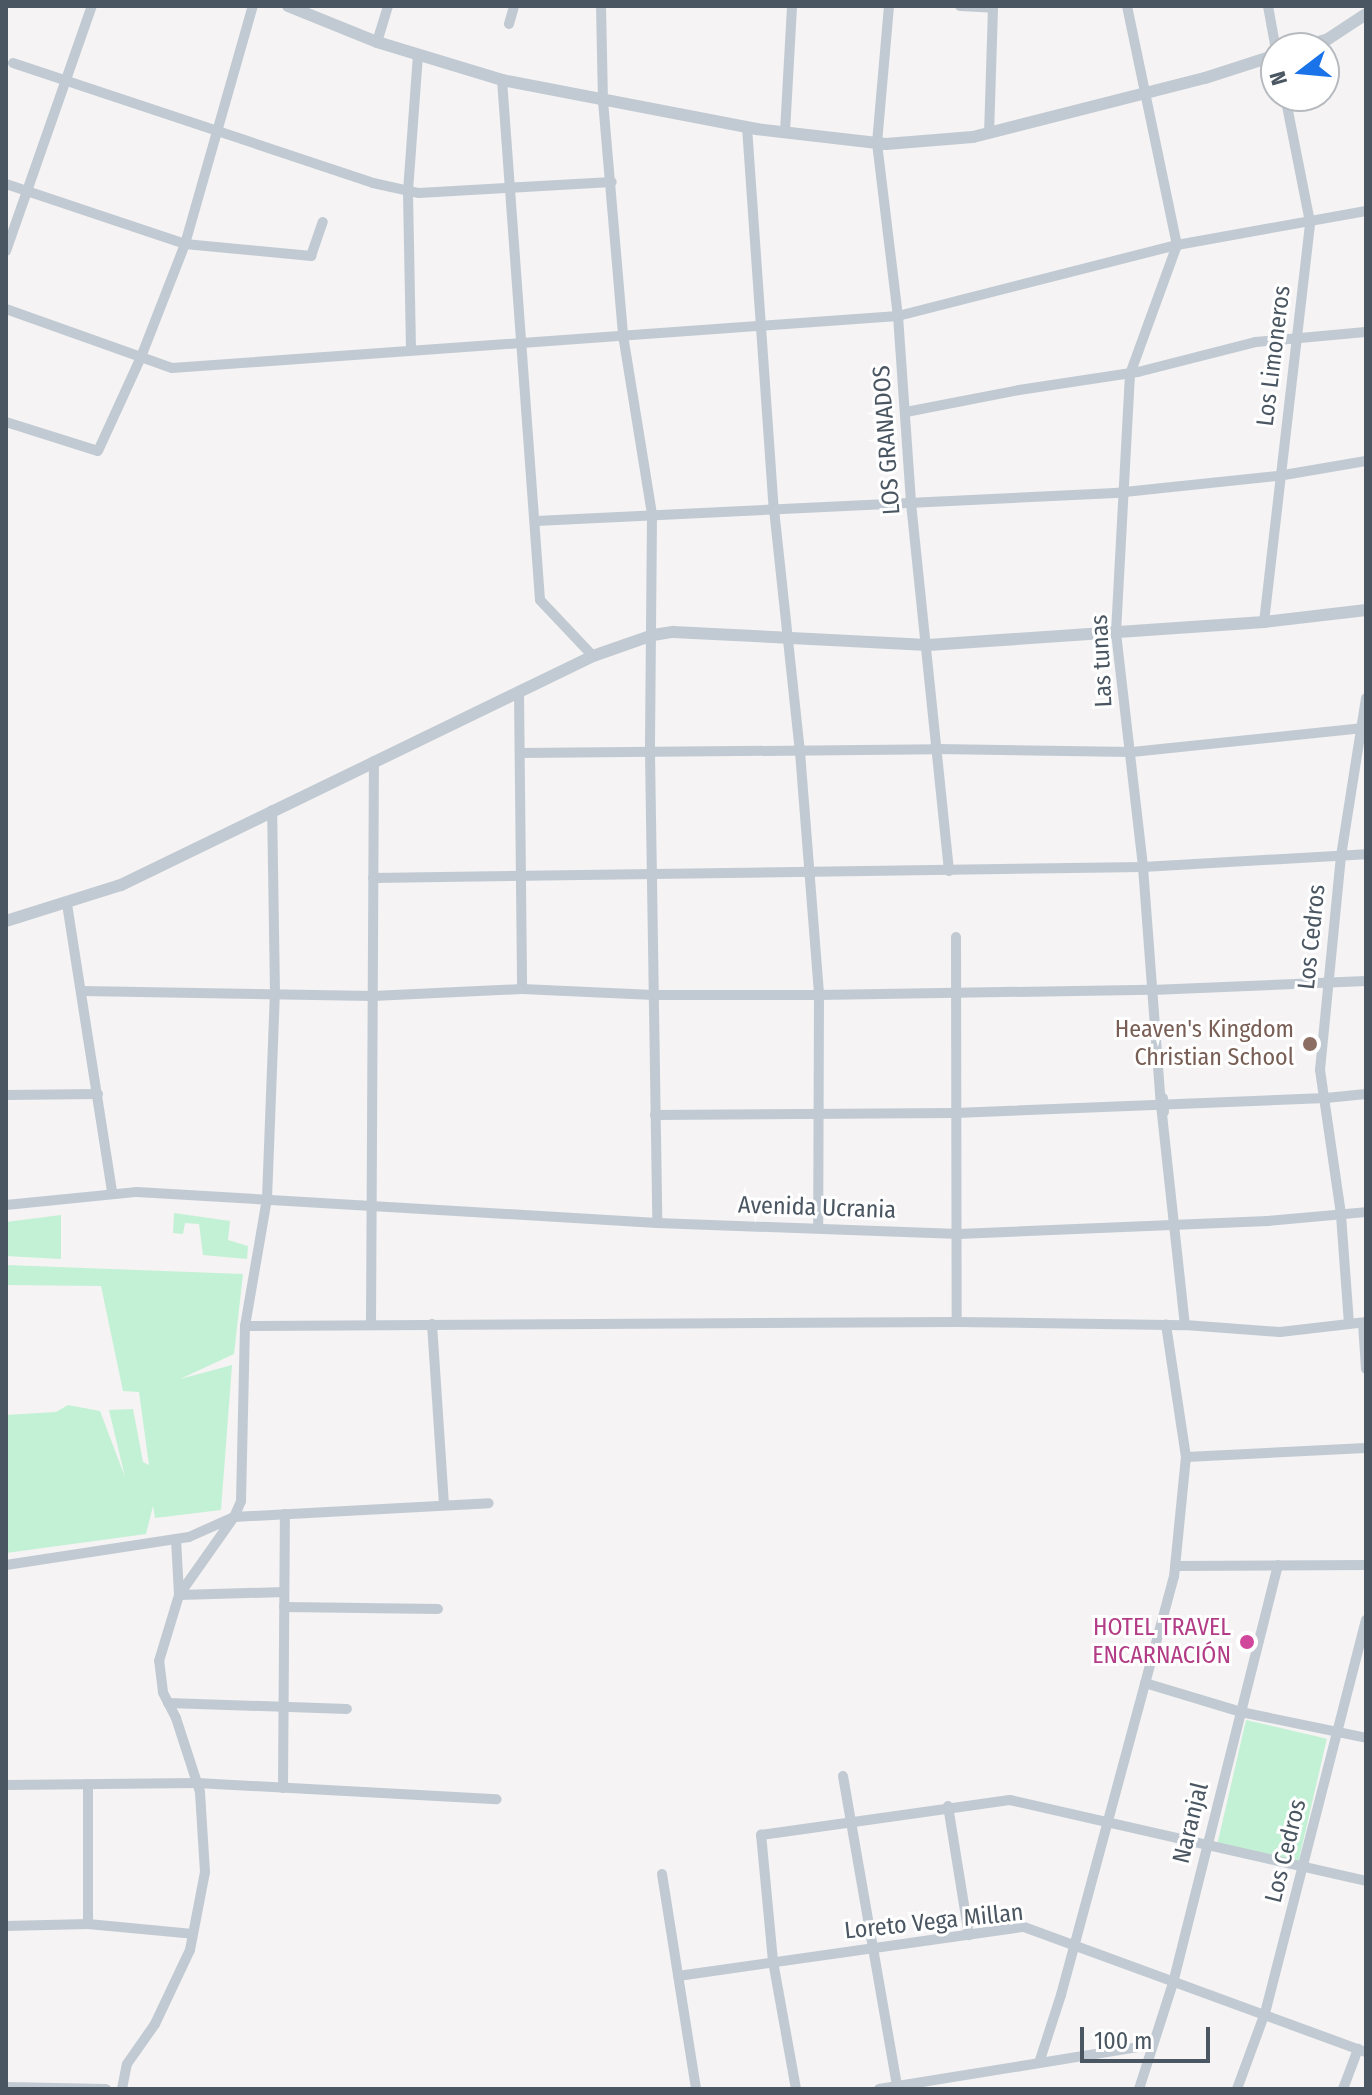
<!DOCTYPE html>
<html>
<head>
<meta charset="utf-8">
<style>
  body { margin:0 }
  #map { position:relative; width:1372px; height:2095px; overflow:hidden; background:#f5f3f3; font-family:"Fira Sans Condensed",sans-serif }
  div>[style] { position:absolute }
  .green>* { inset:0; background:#c3f1d5; transform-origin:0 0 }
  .minor>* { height:10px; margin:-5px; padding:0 5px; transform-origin:5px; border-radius:5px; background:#c1cad2 }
  .tertiary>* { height:12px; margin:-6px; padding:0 6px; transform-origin:6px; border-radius:6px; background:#c1cad2 }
  .minor-bridge>* { height:10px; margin:-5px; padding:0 5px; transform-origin:5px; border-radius:5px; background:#c1cad2 }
  .dots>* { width:22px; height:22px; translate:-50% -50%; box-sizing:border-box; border:4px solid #fff; border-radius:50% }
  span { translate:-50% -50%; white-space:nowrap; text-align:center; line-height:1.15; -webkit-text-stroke:6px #fff; paint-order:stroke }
  .street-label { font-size:24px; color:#4a5661 }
  .education-label { font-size:24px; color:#785e54 }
  .right { translate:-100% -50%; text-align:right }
  .hotel-label { font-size:24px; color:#b23c85 }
  .frame { position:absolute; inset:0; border:8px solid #4a5661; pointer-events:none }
  .north { position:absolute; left:1260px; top:32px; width:80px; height:80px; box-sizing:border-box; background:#fff; border:2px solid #b7bbc0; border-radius:50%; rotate:254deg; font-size:22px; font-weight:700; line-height:32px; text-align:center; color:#4a5661 }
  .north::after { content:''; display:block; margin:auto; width:28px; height:36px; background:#1a73e8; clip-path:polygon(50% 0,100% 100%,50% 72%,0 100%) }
  .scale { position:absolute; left:1080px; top:2027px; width:130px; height:36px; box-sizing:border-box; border:4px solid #4a5661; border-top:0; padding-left:10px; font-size:24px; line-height:28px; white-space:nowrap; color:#4a5661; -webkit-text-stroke:6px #fff; paint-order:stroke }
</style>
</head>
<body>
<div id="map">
  <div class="green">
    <div style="clip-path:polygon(174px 1213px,230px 1221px,228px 1240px,248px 1246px,247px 1259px,203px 1255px,199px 1224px,185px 1223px,183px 1234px,173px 1233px)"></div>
    <div style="clip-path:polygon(61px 1215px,61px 1259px,6px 1256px,6px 1222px)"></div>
    <div style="clip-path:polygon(6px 1265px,243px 1274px,234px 1354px,180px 1379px,232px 1365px,221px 1510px,155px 1518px,153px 1506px,146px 1534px,6px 1553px,6px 1415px,56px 1412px,68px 1405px,100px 1411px,125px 1477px,109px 1410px,133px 1409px,143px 1462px,149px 1465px,139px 1392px,123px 1391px,101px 1286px,6px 1285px)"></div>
    <div style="left:1246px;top:1720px;width:83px;height:132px;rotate:13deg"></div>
  </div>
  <div class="minor">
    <div style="left:601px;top:6px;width:95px;rotate:88.8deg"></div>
    <div style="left:603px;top:101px;width:235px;rotate:85.1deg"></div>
    <div style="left:623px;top:335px;width:182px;rotate:80.8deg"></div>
    <div style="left:652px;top:515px;width:239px;rotate:90.5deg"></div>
    <div style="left:650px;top:754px;width:469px;rotate:89.1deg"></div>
    <div style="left:889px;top:6px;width:138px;rotate:95deg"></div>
    <div style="left:877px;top:143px;width:174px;rotate:83.1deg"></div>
    <div style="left:898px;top:316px;width:187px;rotate:86deg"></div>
    <div style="left:911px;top:503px;width:370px;rotate:84.1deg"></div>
    <div style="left:960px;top:6px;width:33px;rotate:3deg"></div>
    <div style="left:993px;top:8px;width:124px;rotate:91.8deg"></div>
    <div style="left:1127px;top:6px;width:244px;rotate:78.2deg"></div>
    <div style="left:1177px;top:245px;width:137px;rotate:110deg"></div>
    <div style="left:1130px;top:374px;width:259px;rotate:93.1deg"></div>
    <div style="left:1116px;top:633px;width:236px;rotate:83.4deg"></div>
    <div style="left:1143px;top:867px;width:239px;rotate:85.7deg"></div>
    <div style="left:1161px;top:1105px;width:221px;rotate:83.8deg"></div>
    <div style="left:1268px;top:6px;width:45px;rotate:79.7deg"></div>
    <div style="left:509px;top:24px;width:19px;rotate:-74deg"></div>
    <div style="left:377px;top:42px;width:38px;rotate:-73deg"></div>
    <div style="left:13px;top:63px;width:379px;rotate:18.4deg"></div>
    <div style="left:373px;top:183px;width:47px;rotate:12.3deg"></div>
    <div style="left:419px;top:193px;width:193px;rotate:-3.3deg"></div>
    <div style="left:502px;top:80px;width:521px;rotate:85.82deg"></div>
    <div style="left:540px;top:600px;width:77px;rotate:46.6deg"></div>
    <div style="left:747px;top:127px;width:383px;rotate:86deg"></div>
    <div style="left:774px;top:509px;width:244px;rotate:83.9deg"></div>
    <div style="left:800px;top:752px;width:244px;rotate:85.5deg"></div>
    <div style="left:819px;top:995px;width:233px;rotate:90.2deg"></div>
    <div style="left:785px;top:132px;width:126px;rotate:-86.8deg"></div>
    <div style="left:6px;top:184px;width:189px;rotate:18.5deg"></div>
    <div style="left:185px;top:244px;width:127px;rotate:5.4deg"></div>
    <div style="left:311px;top:256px;width:36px;rotate:-71deg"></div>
    <div style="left:6px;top:251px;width:260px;rotate:-70.7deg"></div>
    <div style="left:6px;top:309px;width:176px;rotate:19.6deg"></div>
    <div style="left:172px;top:368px;width:728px;rotate:-4.1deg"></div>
    <div style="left:898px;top:316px;width:288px;rotate:-14.3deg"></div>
    <div style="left:1177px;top:245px;width:192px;rotate:-10.2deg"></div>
    <div style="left:411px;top:349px;width:158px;rotate:-91.1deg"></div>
    <div style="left:408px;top:191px;width:135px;rotate:-85.8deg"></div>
    <div style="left:906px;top:412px;width:115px;rotate:-11deg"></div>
    <div style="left:1019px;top:390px;width:120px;rotate:-8.6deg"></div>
    <div style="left:1138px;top:372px;width:122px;rotate:-14.3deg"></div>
    <div style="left:1256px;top:342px;width:110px;rotate:-5.2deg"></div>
    <div style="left:6px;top:422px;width:96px;rotate:17.5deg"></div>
    <div style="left:98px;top:451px;width:103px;rotate:-65.4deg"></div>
    <div style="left:141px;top:357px;width:121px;rotate:-68.7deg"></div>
    <div style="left:185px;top:244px;width:248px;rotate:-74.1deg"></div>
    <div style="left:536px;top:521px;width:580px;rotate:-2.77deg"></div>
    <div style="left:1115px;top:493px;width:164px;rotate:-6deg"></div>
    <div style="left:1278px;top:476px;width:89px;rotate:-9.7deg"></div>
    <div style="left:1264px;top:622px;width:403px;rotate:-83.4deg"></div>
    <div style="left:1310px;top:222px;width:128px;rotate:-101.2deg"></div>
    <div style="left:519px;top:692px;width:297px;rotate:89.4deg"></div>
    <div style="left:520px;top:753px;width:417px;rotate:-0.5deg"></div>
    <div style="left:937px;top:749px;width:195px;rotate:0.9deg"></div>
    <div style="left:1132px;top:752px;width:235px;rotate:-5.9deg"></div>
    <div style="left:373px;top:878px;width:770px;rotate:-0.82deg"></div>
    <div style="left:1143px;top:867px;width:223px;rotate:-3.3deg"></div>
    <div style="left:67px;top:904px;width:291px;rotate:81.1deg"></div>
    <div style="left:956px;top:937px;width:385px;rotate:89.9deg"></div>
    <div style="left:81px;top:991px;width:292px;rotate:1deg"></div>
    <div style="left:373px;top:996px;width:149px;rotate:-2.7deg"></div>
    <div style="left:522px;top:989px;width:132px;rotate:2.6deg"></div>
    <div style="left:654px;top:995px;width:165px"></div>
    <div style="left:819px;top:995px;width:333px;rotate:-0.9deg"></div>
    <div style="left:1152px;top:990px;width:214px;rotate:-2.4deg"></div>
    <div style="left:6px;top:1095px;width:92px;rotate:-0.6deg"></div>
    <div style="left:655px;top:1115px;width:300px;rotate:-0.4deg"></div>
    <div style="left:955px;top:1113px;width:371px;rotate:-2.3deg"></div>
    <div style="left:1326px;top:1098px;width:40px;rotate:-5.7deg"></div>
    <div style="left:6px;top:1205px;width:132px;rotate:-5.7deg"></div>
    <div style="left:137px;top:1192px;width:521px;rotate:3.41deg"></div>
    <div style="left:657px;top:1223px;width:302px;rotate:2.1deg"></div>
    <div style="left:959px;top:1234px;width:309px;rotate:-2.4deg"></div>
    <div style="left:1268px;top:1221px;width:98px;rotate:-5.2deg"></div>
    <div style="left:1363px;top:1323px;width:46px;rotate:86.3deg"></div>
    <div style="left:432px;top:1324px;width:181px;rotate:86.2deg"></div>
    <div style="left:1349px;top:1324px;width:110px;rotate:-94.2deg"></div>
    <div style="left:1341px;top:1214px;width:146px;rotate:-98.3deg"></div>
    <div style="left:1320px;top:1070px;width:215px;rotate:-84.4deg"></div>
    <div style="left:1341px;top:856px;width:160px;rotate:-81deg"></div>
    <div style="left:371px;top:1325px;width:564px;rotate:-89.7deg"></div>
    <div style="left:245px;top:1326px;width:712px;rotate:-0.32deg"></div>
    <div style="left:957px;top:1322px;width:228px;rotate:0.8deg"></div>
    <div style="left:1185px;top:1325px;width:95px;rotate:4.2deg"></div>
    <div style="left:1280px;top:1332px;width:87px;rotate:-6.6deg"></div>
    <div style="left:1186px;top:1457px;width:180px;rotate:-2.9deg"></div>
    <div style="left:176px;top:1539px;width:56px;rotate:86.9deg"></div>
    <div style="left:179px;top:1595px;width:105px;rotate:-1.6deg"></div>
    <div style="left:6px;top:1565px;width:185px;rotate:-8.7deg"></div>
    <div style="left:189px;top:1537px;width:49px;rotate:-24deg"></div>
    <div style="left:234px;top:1517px;width:255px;rotate:-3.1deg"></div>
    <div style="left:1175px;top:1566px;width:191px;rotate:-0.3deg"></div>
    <div style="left:284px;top:1607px;width:154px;rotate:0.7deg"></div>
    <div style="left:1145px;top:1683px;width:100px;rotate:16.8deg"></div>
    <div style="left:1241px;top:1712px;width:128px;rotate:11.7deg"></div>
    <div style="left:168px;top:1703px;width:179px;rotate:1.9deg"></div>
    <div style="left:843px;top:1776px;width:316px;rotate:80.1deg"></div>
    <div style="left:6px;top:1785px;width:191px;rotate:-0.6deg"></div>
    <div style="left:197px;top:1783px;width:300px;rotate:3.1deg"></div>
    <div style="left:283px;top:1788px;width:274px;rotate:-89.6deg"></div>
    <div style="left:948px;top:1806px;width:131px;rotate:80.8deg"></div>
    <div style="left:662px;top:1874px;width:218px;rotate:81deg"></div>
    <div style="left:88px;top:1924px;width:140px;rotate:-90deg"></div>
    <div style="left:6px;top:1926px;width:82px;rotate:-1.4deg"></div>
    <div style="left:88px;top:1924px;width:105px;rotate:5.4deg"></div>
    <div style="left:678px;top:1976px;width:349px;rotate:-8.1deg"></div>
    <div style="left:1024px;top:1927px;width:364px;rotate:20.1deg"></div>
    <div style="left:1039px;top:2063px;width:71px;rotate:-72.1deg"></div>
    <div style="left:1061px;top:1995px;width:433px;rotate:-74.9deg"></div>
    <div style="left:1174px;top:1577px;width:121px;rotate:-84.3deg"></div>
    <div style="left:1186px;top:1457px;width:134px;rotate:-98.6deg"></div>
    <div style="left:6px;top:2087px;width:100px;rotate:1.1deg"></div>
    <div style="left:122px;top:2089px;width:25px;rotate:-79deg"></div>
    <div style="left:127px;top:2064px;width:49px;rotate:-55deg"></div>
    <div style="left:155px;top:2024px;width:82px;rotate:-64.7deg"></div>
    <div style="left:190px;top:1950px;width:79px;rotate:-79.1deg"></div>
    <div style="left:205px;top:1872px;width:80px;rotate:-93.6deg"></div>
    <div style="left:200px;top:1792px;width:78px;rotate:-108deg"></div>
    <div style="left:176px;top:1718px;width:29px;rotate:-117deg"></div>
    <div style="left:163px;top:1692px;width:31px;rotate:-97deg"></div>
    <div style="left:159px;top:1661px;width:69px;rotate:-73.1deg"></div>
    <div style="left:179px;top:1595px;width:95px;rotate:-54.8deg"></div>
    <div style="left:234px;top:1517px;width:17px;rotate:-66deg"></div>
    <div style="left:241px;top:1501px;width:175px;rotate:-88.7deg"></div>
    <div style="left:245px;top:1326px;width:129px;rotate:-80.2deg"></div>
    <div style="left:267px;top:1199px;width:205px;rotate:-87.8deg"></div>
    <div style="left:275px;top:994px;width:184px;rotate:-90.9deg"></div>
    <div style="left:796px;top:2089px;width:130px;rotate:-100.2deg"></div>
    <div style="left:773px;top:1961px;width:127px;rotate:-95.4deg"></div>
    <div style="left:761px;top:1835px;width:251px;rotate:-8deg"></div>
    <div style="left:1010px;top:1800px;width:365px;rotate:12.8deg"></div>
    <div style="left:879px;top:2089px;width:276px;rotate:-9.2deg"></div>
    <div style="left:1139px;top:2089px;width:111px;rotate:-72.2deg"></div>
    <div style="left:1173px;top:1983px;width:431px;rotate:-75.9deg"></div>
    <div style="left:1237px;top:2089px;width:81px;rotate:-69.8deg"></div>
    <div style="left:1265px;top:2013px;width:406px;rotate:-75.6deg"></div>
    <div style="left:1343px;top:2089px;width:43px;rotate:-69.4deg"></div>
  </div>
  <div class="tertiary">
    <div style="left:288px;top:6px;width:96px;rotate:22deg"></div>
    <div style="left:377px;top:42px;width:131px;rotate:16.9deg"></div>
    <div style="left:502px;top:80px;width:259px;rotate:10.9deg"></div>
    <div style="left:756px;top:129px;width:131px;rotate:6.6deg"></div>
    <div style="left:886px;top:144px;width:87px;rotate:-4.6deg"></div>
    <div style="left:973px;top:137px;width:239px;rotate:-14.3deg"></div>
    <div style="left:1205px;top:78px;width:75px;rotate:-17.9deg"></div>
    <div style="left:1299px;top:48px;width:30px;rotate:-17deg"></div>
    <div style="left:1328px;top:39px;width:45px;rotate:-33.3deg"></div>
    <div style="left:6px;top:921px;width:121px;rotate:-17.4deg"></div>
    <div style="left:121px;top:885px;width:525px;rotate:-25.88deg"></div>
    <div style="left:593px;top:656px;width:64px;rotate:-19.3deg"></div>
    <div style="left:653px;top:635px;width:20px;rotate:-9deg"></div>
    <div style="left:673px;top:632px;width:255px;rotate:2.9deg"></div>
    <div style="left:928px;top:645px;width:337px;rotate:-3.9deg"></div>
    <div style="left:1264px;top:622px;width:103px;rotate:-6.7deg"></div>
  </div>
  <div class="minor-bridge">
    <div style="left:1163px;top:1098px;width:14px;rotate:86deg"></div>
  </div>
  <div class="dots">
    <div style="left:1310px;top:1044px;background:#8d6e63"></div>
    <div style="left:1247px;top:1642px;background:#d1479c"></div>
  </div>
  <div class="street-label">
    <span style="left:1274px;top:356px;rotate:-83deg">Los Limoneros</span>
    <span style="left:887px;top:440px;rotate:-94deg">LOS GRANADOS</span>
    <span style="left:1102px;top:661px;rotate:-93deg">Las tunas</span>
    <span style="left:1312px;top:937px;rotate:-84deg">Los Cedros</span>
    <span style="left:817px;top:1208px;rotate:2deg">Avenida Ucrania</span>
    <span style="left:1191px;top:1823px;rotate:-76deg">Naranjal</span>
    <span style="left:1286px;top:1851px;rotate:-76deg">Los Cedros</span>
    <span style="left:934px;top:1922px;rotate:-6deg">Loreto Vega Millan</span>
  </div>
  <div class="education-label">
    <span class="right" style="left:1294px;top:1044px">Heaven's Kingdom<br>Christian School</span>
  </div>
  <div class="hotel-label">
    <span class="right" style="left:1231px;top:1642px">HOTEL TRAVEL<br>ENCARNACIÓN</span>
  </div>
  <div class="frame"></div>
  <div class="north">N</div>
  <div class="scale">100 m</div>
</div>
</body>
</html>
